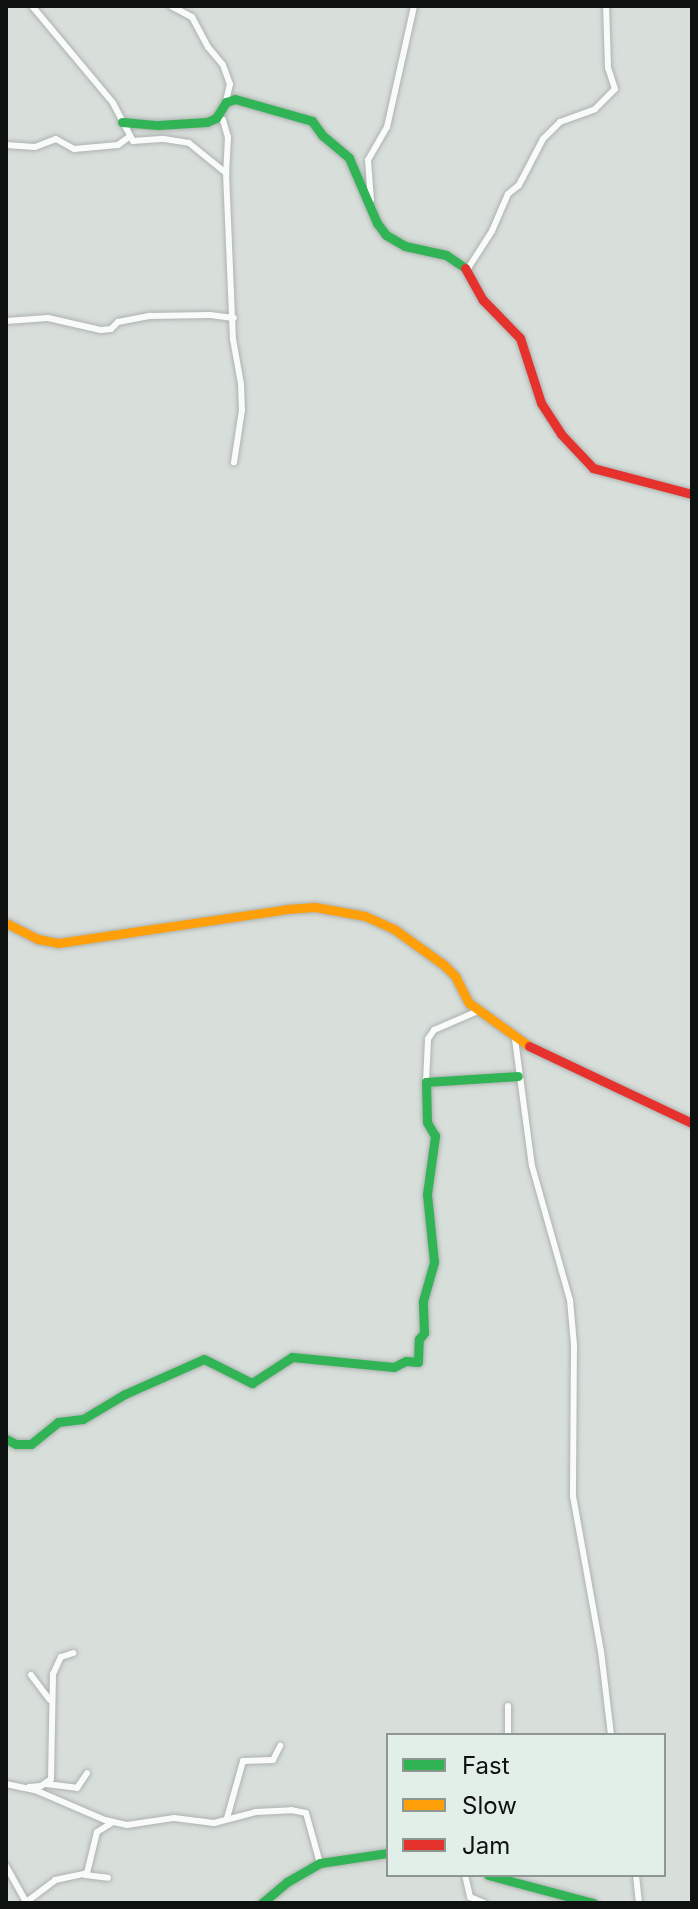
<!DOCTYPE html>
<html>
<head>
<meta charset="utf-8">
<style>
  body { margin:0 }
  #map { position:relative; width:698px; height:1909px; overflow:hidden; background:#d8dfdb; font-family:Inter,sans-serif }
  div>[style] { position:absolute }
  .roads { filter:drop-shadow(0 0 2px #adb2af) drop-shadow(0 0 2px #adb2af) }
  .street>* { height:6px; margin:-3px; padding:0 3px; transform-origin:3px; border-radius:3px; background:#f9fafa }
  .fast>* { height:9px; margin:-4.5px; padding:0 4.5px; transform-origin:4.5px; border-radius:4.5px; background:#30b455 }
  .slow>* { height:9px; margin:-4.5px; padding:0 4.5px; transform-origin:4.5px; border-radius:4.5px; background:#ff9f0a }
  .jam>* { height:9px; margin:-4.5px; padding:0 4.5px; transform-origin:4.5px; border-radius:4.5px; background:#e5322d }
  span { translate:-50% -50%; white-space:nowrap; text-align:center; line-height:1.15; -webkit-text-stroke:6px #e2efe8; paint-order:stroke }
  .frame { position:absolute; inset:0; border:8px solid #0d110f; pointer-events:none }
  .legend { position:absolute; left:386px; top:1733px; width:280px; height:144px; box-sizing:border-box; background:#e2efe8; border:2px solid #8d9691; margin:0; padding:10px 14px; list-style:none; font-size:24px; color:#0d110f }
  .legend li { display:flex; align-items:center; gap:16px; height:40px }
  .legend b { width:40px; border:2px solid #8d9691 }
</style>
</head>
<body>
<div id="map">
  <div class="roads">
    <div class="street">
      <div style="left:32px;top:6px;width:126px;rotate:50.1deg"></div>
      <div style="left:113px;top:103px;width:43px;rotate:62.2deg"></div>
      <div style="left:133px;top:141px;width:31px;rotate:-4deg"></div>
      <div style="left:164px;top:139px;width:25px;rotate:9deg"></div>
      <div style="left:189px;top:143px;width:48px;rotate:39deg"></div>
      <div style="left:226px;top:173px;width:166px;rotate:87.6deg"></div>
      <div style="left:233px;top:339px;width:46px;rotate:79.9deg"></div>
      <div style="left:241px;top:384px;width:26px;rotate:88deg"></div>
      <div style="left:242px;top:410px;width:53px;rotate:98.7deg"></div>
      <div style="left:171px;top:6px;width:24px;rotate:28deg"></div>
      <div style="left:192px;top:17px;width:34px;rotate:62deg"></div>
      <div style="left:208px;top:47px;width:23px;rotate:50deg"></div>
      <div style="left:223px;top:65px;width:20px;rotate:70deg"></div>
      <div style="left:230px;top:84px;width:18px;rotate:103deg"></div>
      <div style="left:216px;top:118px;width:7px;rotate:16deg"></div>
      <div style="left:223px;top:120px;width:18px;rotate:74deg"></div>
      <div style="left:228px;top:137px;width:36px;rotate:93deg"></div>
      <div style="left:6px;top:145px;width:29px;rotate:4deg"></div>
      <div style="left:35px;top:147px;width:22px;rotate:-21deg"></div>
      <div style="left:56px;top:139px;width:21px;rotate:29deg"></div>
      <div style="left:74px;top:149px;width:44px;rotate:-5.2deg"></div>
      <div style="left:118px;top:145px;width:14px;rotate:-36deg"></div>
      <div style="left:371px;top:200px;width:40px;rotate:-94.3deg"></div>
      <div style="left:368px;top:160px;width:38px;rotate:-60deg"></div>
      <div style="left:387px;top:127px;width:124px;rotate:-77.4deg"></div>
      <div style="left:467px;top:270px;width:46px;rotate:-57.3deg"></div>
      <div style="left:492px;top:231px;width:40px;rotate:-66.6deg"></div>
      <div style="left:508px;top:194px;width:14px;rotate:-39deg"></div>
      <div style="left:519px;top:185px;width:52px;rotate:-62.4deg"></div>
      <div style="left:543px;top:139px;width:24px;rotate:-45deg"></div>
      <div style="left:560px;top:122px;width:37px;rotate:-20deg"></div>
      <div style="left:595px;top:109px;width:28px;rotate:-45deg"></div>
      <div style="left:615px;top:89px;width:22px;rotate:-108deg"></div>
      <div style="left:608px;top:68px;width:62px;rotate:-91.8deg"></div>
      <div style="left:6px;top:321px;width:42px;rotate:-4.1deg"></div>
      <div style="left:48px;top:318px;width:54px;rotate:12.8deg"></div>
      <div style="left:101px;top:330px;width:10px;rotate:-6deg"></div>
      <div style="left:111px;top:329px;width:10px;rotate:-45deg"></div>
      <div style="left:118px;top:322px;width:33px;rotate:-11deg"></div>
      <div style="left:150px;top:316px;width:60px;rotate:-1deg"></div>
      <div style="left:210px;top:315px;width:24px;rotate:7deg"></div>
      <div style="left:515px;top:1039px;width:128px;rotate:82.4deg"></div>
      <div style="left:532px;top:1166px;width:139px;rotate:74.2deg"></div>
      <div style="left:570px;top:1300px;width:45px;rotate:84.9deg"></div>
      <div style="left:574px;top:1345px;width:151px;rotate:90.4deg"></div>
      <div style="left:573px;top:1496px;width:158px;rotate:79.8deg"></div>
      <div style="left:601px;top:1651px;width:85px;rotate:83.2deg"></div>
      <div style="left:426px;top:1082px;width:43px;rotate:-87.3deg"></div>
      <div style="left:428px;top:1039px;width:11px;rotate:-56deg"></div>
      <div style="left:434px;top:1030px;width:48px;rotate:-23.4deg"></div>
      <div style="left:31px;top:1675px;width:31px;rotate:53deg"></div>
      <div style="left:508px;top:1706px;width:29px;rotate:90deg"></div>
      <div style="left:6px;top:1784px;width:30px;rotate:12deg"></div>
      <div style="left:35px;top:1790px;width:76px;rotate:23.2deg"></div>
      <div style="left:105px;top:1820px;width:23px;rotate:13deg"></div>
      <div style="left:127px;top:1825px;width:48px;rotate:-8.5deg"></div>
      <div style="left:174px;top:1818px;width:40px;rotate:7.1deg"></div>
      <div style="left:214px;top:1823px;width:43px;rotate:-14.7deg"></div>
      <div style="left:256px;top:1812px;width:35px;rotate:-3deg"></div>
      <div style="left:291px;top:1810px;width:15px;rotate:11deg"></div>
      <div style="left:306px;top:1813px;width:52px;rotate:74.4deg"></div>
      <div style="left:46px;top:1784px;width:31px;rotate:7deg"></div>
      <div style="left:77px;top:1788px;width:18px;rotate:-56deg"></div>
      <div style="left:29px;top:1787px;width:12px;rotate:-5deg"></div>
      <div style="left:41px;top:1786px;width:12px;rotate:-35deg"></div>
      <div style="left:51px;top:1779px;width:105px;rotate:-88.9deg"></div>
      <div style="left:53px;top:1674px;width:19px;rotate:-65deg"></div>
      <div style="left:61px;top:1657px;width:13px;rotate:-18deg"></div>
      <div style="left:227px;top:1818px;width:59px;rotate:-74.3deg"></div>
      <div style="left:243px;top:1761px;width:30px;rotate:-2deg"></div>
      <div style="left:273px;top:1760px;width:16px;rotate:-63deg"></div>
      <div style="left:6px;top:1866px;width:41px;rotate:60.9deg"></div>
      <div style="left:85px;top:1875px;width:23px;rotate:7deg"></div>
      <div style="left:465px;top:1875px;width:23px;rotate:77deg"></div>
      <div style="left:470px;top:1897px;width:15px;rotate:23deg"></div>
      <div style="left:636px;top:1875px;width:28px;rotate:84deg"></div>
      <div style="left:25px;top:1903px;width:38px;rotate:-37deg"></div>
      <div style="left:55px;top:1880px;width:33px;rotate:-12deg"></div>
      <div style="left:87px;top:1873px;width:42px;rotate:-76.3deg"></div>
      <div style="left:97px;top:1832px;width:19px;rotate:-32deg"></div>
    </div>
    <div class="fast">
      <div style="left:122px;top:122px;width:36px;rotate:5deg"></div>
      <div style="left:158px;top:125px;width:49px;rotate:-3.5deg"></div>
      <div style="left:207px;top:122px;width:10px;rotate:-24deg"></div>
      <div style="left:216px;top:118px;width:19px;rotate:-58deg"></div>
      <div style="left:226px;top:102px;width:9px;rotate:-18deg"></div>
      <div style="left:235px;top:99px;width:80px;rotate:15.9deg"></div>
      <div style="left:312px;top:121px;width:17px;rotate:54deg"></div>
      <div style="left:322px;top:135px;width:35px;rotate:40deg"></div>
      <div style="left:349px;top:158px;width:71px;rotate:66.7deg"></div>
      <div style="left:377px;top:223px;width:15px;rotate:53deg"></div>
      <div style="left:386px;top:235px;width:22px;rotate:30deg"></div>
      <div style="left:405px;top:246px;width:42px;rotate:12.4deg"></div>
      <div style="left:446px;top:255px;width:23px;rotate:34deg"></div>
      <div style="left:6px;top:1439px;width:11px;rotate:27deg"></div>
      <div style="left:16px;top:1444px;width:15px"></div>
      <div style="left:31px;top:1444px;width:35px;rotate:-39deg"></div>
      <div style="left:58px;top:1422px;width:25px;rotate:-7deg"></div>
      <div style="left:83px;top:1419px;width:49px;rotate:-30.8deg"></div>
      <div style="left:125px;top:1394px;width:86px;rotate:-23.9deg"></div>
      <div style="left:204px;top:1359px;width:54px;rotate:26.6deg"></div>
      <div style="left:252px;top:1383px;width:48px;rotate:-33deg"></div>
      <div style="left:292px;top:1357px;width:102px;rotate:5.6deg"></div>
      <div style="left:394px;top:1367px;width:13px;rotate:-27deg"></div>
      <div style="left:406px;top:1361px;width:12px;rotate:5deg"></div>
      <div style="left:418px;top:1362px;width:23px;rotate:-88deg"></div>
      <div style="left:419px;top:1339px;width:8px;rotate:-50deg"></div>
      <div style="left:424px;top:1333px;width:32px;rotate:-92deg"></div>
      <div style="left:423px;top:1301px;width:41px;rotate:-74.2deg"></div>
      <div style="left:434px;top:1262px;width:68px;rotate:-95.9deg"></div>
      <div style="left:427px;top:1194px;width:59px;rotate:-82.1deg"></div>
      <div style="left:435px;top:1136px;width:16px;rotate:-120deg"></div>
      <div style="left:427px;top:1122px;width:40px;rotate:-91.4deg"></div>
      <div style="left:426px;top:1082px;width:92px;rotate:-3.7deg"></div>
      <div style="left:488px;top:1875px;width:109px;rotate:14.9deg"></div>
      <div style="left:262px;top:1903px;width:33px;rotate:-40deg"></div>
      <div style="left:287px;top:1882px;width:38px;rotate:-30deg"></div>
      <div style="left:320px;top:1863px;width:69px;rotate:-8.4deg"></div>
    </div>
    <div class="slow">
      <div style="left:6px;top:923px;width:36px;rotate:27deg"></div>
      <div style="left:38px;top:939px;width:20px;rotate:11deg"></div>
      <div style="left:58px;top:943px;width:232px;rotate:-8.4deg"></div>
      <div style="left:287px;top:909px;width:28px;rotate:-4deg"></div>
      <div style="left:315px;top:907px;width:51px;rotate:10.2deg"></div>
      <div style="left:365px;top:916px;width:32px;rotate:24deg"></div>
      <div style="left:394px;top:929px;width:62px;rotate:35.8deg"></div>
      <div style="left:444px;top:965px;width:16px;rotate:45deg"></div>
      <div style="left:455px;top:976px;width:30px;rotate:63deg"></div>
      <div style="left:469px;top:1003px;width:74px;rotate:35.6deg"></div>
    </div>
    <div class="jam">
      <div style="left:465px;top:268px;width:37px;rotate:61deg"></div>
      <div style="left:483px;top:300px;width:53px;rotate:45.8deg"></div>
      <div style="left:520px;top:338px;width:68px;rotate:72.1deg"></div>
      <div style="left:541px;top:403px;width:37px;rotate:57deg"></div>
      <div style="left:561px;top:434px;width:47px;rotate:46.7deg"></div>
      <div style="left:593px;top:468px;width:102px;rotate:14.7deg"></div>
      <div style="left:529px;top:1046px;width:180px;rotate:25.3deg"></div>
    </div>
  </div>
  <div class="frame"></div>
  <ul class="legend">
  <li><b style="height:10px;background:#30b455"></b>Fast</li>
  <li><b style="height:10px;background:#ff9f0a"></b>Slow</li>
  <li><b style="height:10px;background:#e5322d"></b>Jam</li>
  </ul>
</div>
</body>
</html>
